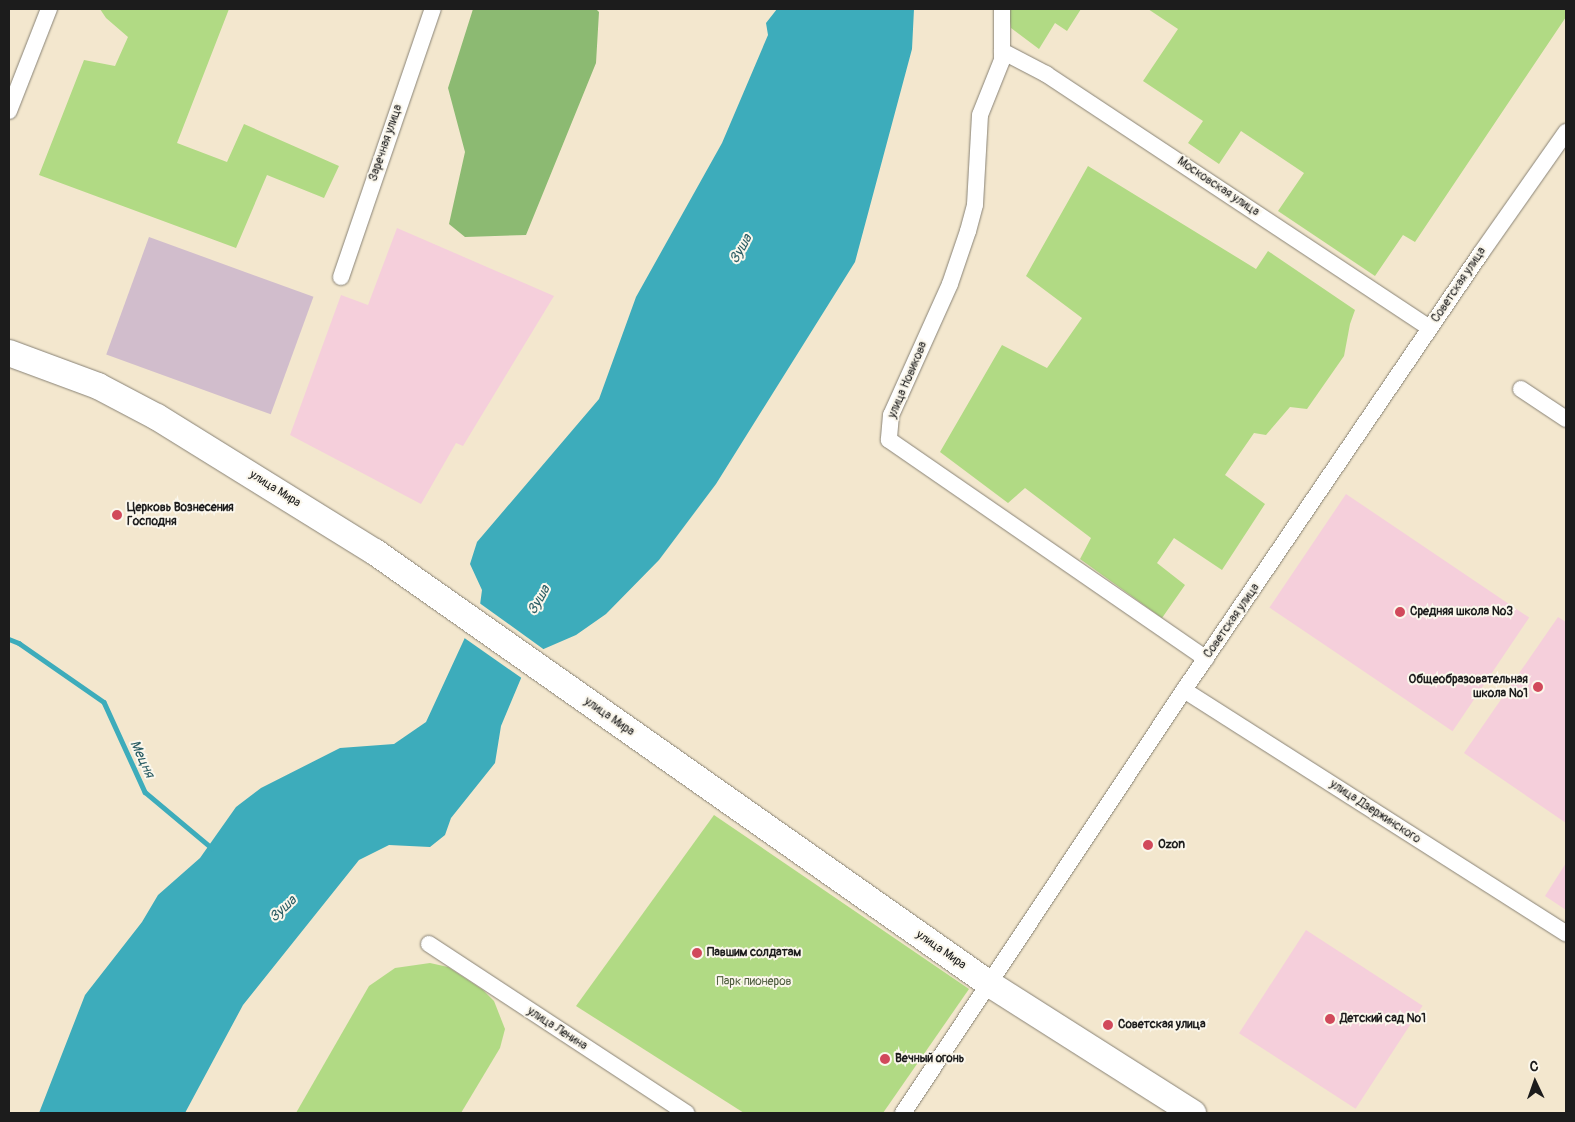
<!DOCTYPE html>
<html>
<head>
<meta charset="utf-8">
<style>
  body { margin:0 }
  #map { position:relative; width:1575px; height:1122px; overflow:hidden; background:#f3e7ce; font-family:Pangolin,sans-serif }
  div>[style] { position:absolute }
  .built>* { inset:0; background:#f5cfdb; transform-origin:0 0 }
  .industrial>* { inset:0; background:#d1bdcc; transform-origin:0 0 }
  .green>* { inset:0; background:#b1da84 }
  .forest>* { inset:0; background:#8cba72 }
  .water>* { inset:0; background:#3dacbb }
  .pier>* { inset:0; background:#f3e7ce }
  .stream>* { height:4.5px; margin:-2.25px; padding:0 2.25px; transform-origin:2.25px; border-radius:2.25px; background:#3dacbb }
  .roads { filter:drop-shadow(0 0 1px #888275) drop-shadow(0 0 1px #888275) }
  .minor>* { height:16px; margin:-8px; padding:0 8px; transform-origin:8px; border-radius:8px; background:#fff }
  .primary>* { height:26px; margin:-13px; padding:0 13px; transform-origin:13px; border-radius:13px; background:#fff }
  .dots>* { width:14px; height:14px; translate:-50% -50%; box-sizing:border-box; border:2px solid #fbf7ec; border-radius:50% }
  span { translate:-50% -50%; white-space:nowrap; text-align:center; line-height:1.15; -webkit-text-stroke:4px #fbf7ec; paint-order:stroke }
  .street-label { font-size:12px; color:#1c1c1c }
  .poi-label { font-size:12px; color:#1c1c1c; font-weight:700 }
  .left { translate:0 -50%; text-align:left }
  .right { translate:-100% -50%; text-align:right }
  .park-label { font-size:12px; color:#505e40 }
  .water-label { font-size:14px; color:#2b5d64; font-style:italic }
  .frame { position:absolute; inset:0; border:10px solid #1c1c1c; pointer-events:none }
  .north { position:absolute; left:1510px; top:1057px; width:50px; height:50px; -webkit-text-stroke:4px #fbf7ec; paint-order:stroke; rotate:357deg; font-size:14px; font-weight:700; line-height:20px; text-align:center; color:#1c1c1c }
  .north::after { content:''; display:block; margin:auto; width:18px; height:22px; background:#1c1c1c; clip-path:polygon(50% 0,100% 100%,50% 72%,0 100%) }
</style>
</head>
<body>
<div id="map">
  <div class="built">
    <div style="clip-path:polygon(397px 228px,554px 296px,463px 446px,456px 443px,421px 504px,290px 435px,341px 295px,368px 305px)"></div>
    <div style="left:1346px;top:494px;width:221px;height:137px;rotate:34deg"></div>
    <div style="clip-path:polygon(1558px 617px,1566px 622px,1566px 823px,1464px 753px)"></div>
    <div style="clip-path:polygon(1566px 863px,1566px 910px,1545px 896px)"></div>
    <div style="left:1306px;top:930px;width:139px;height:123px;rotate:33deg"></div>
  </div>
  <div class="industrial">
    <div style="left:149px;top:237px;width:175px;height:125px;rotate:20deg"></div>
  </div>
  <div class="green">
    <div style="clip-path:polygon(100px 9px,229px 9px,177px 143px,227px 162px,244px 124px,339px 166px,324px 198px,267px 175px,236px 248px,39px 175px,84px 60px,115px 66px,128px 37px,106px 18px)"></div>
    <div style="clip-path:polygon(1008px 9px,1081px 9px,1067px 31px,1055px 23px,1039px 49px,1011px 28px)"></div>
    <div style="clip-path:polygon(1148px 9px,1566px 9px,1566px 17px,1415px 242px,1403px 235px,1375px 276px,1278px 211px,1304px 173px,1241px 131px,1219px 164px,1188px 143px,1203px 121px,1143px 81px,1178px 29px)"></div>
    <div style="clip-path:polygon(1088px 166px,1256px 269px,1268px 251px,1355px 310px,1350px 324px,1344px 356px,1307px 409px,1290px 407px,1266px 435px,1254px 433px,1225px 475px,1265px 504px,1222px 570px,1174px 538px,1157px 563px,1185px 585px,1162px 618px,1080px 559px,1091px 538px,1025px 488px,1008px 503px,940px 452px,1002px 345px,1047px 368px,1082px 318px,1026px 276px)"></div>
    <div style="clip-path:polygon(714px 815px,969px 989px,883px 1113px,744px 1113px,576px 1006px)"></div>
    <div style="clip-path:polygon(430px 963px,448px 967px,483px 990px,494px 1001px,505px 1029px,500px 1048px,461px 1113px,296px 1113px,369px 986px,395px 968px)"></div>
  </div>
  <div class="forest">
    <div style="clip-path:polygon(473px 9px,596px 9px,599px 12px,596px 63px,526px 235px,465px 237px,449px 224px,465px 152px,448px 88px)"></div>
  </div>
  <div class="water">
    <div style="clip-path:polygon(777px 9px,914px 9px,912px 49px,855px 262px,716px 484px,659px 560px,606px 614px,576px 635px,539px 651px,527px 664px,501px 726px,495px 763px,451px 818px,445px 835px,430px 847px,389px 845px,359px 860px,243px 1005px,185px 1113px,39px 1113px,85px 995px,142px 922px,158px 895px,200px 858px,236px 807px,261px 788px,340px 748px,394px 744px,426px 722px,480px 605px,482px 590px,470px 564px,477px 542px,599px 399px,636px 297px,722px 143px,768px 35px,766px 23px)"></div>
  </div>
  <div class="pier">
    <div style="clip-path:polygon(478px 602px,546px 651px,540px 653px,529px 665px,523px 679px,463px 637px)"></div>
  </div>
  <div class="stream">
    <div style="left:9px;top:639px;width:11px;rotate:22deg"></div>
    <div style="left:19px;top:643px;width:103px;rotate:34.8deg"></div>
    <div style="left:104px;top:702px;width:99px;rotate:65.5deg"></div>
    <div style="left:145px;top:792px;width:87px;rotate:39.9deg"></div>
  </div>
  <div class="roads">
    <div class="minor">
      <div style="left:1002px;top:9px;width:51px;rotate:90deg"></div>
      <div style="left:1002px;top:60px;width:59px;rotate:111.8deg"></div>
      <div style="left:980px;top:115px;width:90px;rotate:93.2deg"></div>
      <div style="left:975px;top:205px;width:27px;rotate:105deg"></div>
      <div style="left:968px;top:231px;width:56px;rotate:108.8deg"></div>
      <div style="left:950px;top:284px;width:144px;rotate:114.2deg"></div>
      <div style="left:891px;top:415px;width:25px;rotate:95deg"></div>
      <div style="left:889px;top:440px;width:385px;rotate:34.6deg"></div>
      <div style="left:1002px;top:51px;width:50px;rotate:27.6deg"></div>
      <div style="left:1046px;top:74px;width:460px;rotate:33.5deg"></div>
      <div style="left:9px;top:111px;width:110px;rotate:-68.6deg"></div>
      <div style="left:341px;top:277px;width:283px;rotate:-71.1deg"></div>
      <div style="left:1521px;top:389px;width:54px;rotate:33.7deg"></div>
      <div style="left:1184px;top:690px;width:453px;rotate:32.5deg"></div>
      <div style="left:429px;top:944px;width:308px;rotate:33.3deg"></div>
      <div style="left:903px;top:1113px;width:508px;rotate:-56.4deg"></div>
      <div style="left:1184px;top:690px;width:528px;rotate:-55.8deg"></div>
      <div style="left:1481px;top:253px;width:148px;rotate:-54.9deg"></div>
    </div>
    <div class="primary">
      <div style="left:9px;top:353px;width:95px;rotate:20.3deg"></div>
      <div style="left:98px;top:386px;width:67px;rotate:27.7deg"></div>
      <div style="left:157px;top:417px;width:256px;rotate:31.8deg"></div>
      <div style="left:375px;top:552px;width:749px;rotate:35.11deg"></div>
      <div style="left:988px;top:983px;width:243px;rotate:32.4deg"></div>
    </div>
  </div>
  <div class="dots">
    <div style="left:117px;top:515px;background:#d1495b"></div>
    <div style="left:1400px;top:612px;background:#d1495b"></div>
    <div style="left:1538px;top:687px;background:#d1495b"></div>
    <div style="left:1148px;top:845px;background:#d1495b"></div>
    <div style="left:697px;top:953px;background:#d1495b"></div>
    <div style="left:1330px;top:1019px;background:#d1495b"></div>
    <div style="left:1108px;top:1025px;background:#d1495b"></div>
    <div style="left:885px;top:1059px;background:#d1495b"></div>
  </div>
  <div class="street-label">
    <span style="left:386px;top:143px;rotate:-71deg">Заречная улица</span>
    <span style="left:1218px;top:187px;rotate:34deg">Московская улица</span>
    <span style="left:1459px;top:285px;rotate:-56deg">Советская улица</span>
    <span style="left:908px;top:380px;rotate:-67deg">улица Новикова</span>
    <span style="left:275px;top:489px;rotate:32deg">улица Мира</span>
    <span style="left:1232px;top:621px;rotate:-55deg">Советская улица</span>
    <span style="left:609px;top:717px;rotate:35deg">улица Мира</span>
    <span style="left:1375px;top:812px;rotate:33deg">улица Дзержинского</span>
    <span style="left:941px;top:950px;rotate:35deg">улица Мира</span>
    <span style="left:557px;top:1029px;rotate:33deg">улица Ленина</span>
  </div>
  <div class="poi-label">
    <span class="left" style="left:127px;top:515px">Церковь Вознесения<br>Господня</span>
    <span class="left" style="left:1410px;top:612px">Средняя школа №3</span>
    <span class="right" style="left:1528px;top:687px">Общеобразовательная<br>школа №1</span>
    <span class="left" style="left:1158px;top:845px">Ozon</span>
    <span class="left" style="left:707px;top:953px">Павшим солдатам</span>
    <span class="left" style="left:1340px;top:1019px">Детский сад №1</span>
    <span class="left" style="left:1118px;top:1025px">Советская улица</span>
    <span class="left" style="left:895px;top:1059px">Вечный огонь</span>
  </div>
  <div class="park-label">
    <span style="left:754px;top:982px">Парк пионеров</span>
  </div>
  <div class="water-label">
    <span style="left:741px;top:249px;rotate:-60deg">Зуша</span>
    <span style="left:539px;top:600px;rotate:-60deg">Зуша</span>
    <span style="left:142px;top:759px;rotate:65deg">Мецня</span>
    <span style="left:283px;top:909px;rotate:-43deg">Зуша</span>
  </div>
  <div class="frame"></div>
  <div class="north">С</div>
</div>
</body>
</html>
